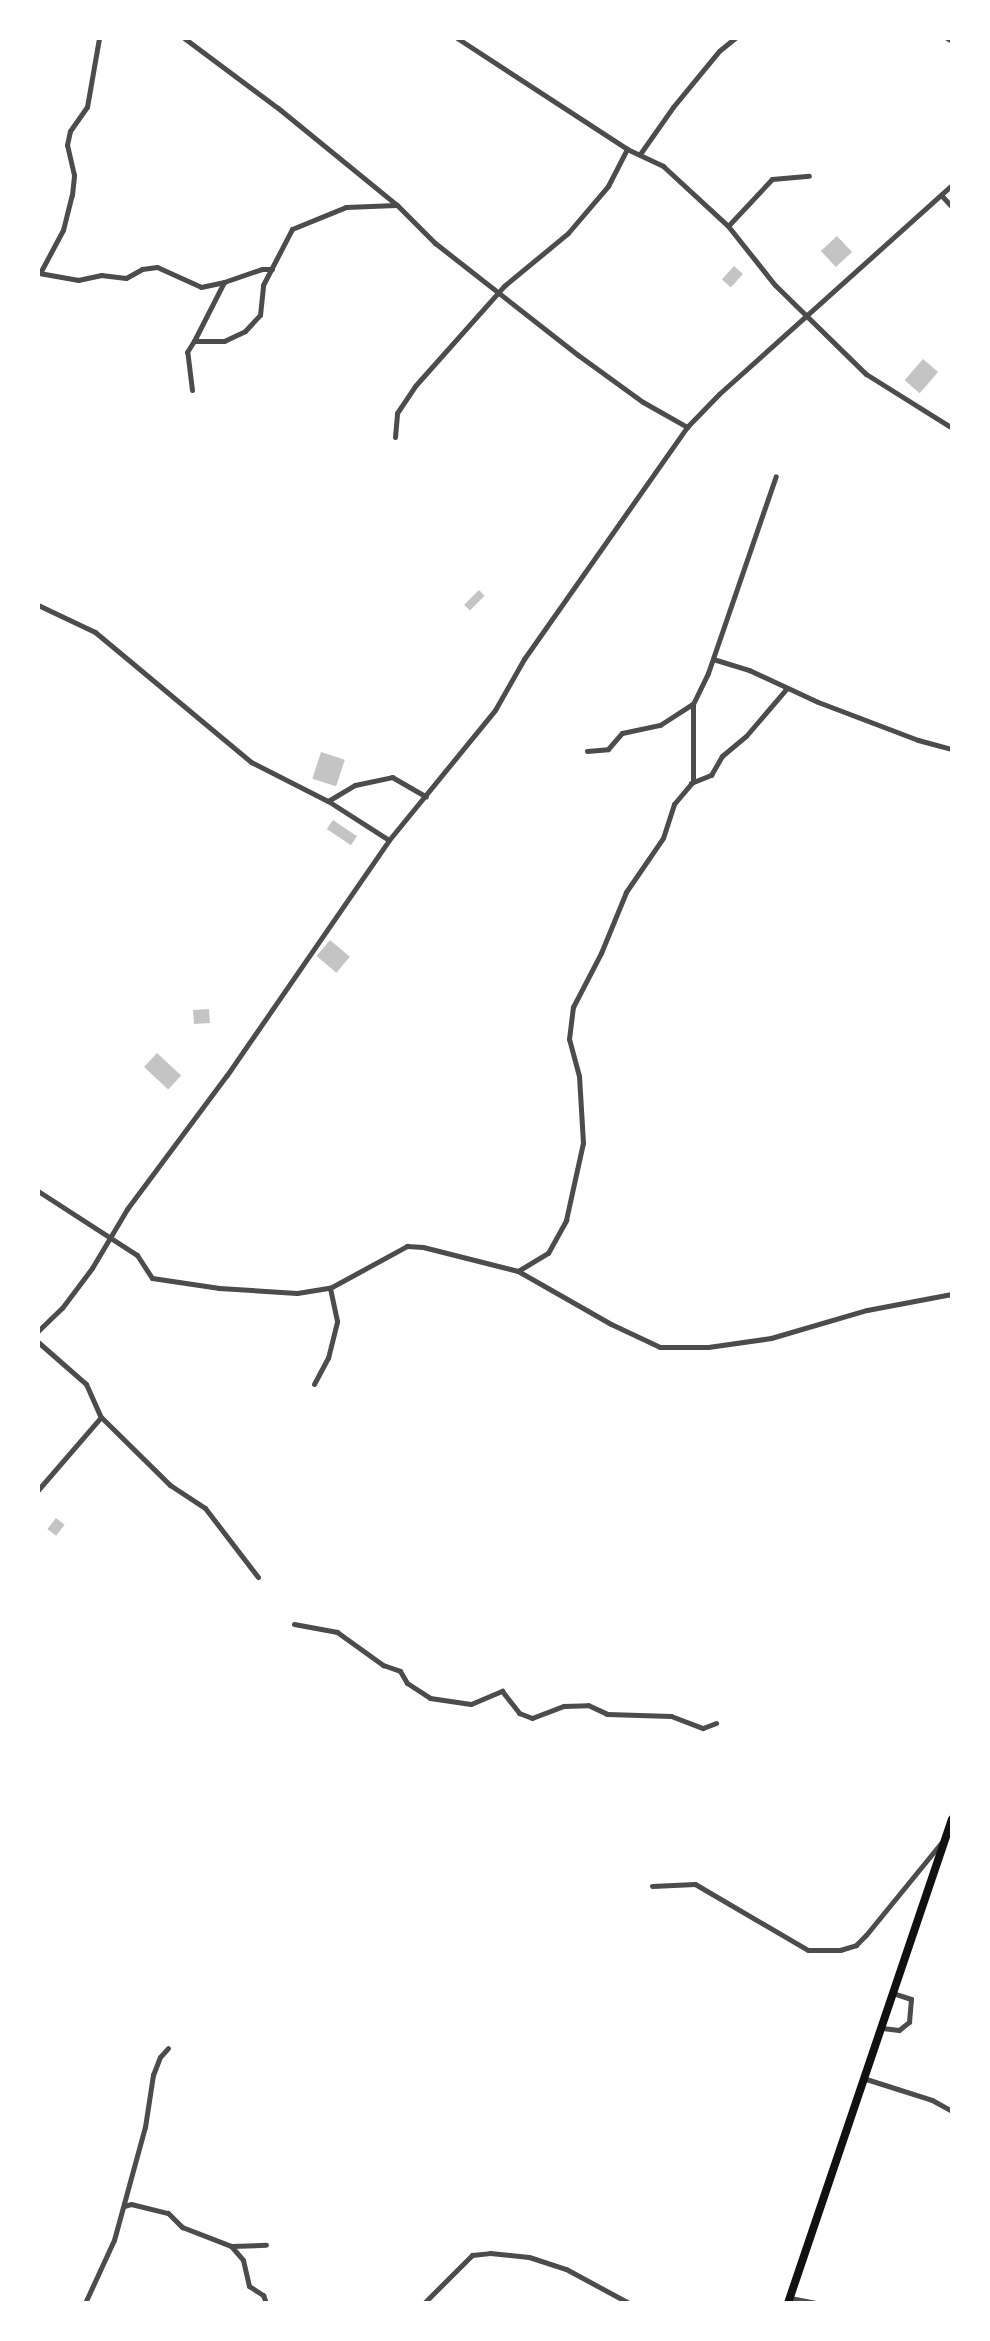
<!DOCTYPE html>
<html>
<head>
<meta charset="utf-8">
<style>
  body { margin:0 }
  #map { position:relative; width:990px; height:2341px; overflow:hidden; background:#fff; font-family:"Work Sans",sans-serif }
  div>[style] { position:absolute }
  .building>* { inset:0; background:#c4c4c4; transform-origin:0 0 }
  .minor>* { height:5px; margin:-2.5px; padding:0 2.5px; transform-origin:2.5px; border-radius:2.5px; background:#4c4c4c }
  .trunk>* { height:8px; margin:-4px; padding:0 4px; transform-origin:4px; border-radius:4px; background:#111 }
  span { translate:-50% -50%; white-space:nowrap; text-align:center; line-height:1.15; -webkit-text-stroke:8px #fff; paint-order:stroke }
  .frame { position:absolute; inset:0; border:40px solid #fff; pointer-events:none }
</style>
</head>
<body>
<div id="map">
  <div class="building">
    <div style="left:837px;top:236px;width:22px;height:22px;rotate:47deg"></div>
    <div style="left:734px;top:266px;width:12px;height:18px;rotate:42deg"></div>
    <div style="left:923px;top:359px;width:20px;height:28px;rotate:41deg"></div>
    <div style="left:479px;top:590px;width:8px;height:21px;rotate:45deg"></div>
    <div style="left:321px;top:752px;width:25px;height:28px;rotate:18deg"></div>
    <div style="left:333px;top:820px;width:29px;height:11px;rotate:34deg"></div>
    <div style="left:330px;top:940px;width:26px;height:21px;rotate:40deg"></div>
    <div style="left:209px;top:1009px;width:14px;height:16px;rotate:86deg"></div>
    <div style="left:157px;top:1053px;width:33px;height:19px;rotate:43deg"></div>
    <div style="left:56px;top:1518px;width:11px;height:14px;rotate:38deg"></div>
  </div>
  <div class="minor">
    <div style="left:184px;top:38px;width:117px;rotate:36.7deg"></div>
    <div style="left:278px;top:108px;width:154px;rotate:39.2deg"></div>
    <div style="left:397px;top:205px;width:54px;rotate:45deg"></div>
    <div style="left:435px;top:243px;width:182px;rotate:38.1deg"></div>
    <div style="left:578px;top:355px;width:80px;rotate:35.9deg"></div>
    <div style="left:643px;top:402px;width:51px;rotate:29.6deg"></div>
    <div style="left:457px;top:38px;width:203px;rotate:33.1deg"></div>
    <div style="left:627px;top:149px;width:40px;rotate:25deg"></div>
    <div style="left:663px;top:166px;width:88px;rotate:42.7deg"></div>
    <div style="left:728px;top:226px;width:75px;rotate:51.5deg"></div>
    <div style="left:775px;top:285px;width:127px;rotate:44.4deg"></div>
    <div style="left:866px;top:374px;width:102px;rotate:32.1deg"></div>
    <div style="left:947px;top:38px;width:6px;rotate:31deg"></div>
    <div style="left:640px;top:154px;width:57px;rotate:-54.9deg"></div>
    <div style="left:673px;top:107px;width:72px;rotate:-50.6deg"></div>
    <div style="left:719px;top:51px;width:21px;rotate:-39deg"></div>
    <div style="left:941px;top:195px;width:16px;rotate:47deg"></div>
    <div style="left:728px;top:226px;width:64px;rotate:-46.9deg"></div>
    <div style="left:772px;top:179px;width:37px;rotate:-5deg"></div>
    <div style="left:39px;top:273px;width:40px;rotate:10deg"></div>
    <div style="left:78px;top:280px;width:24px;rotate:-12deg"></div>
    <div style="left:101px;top:275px;width:25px;rotate:7deg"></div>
    <div style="left:126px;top:278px;width:18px;rotate:-29deg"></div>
    <div style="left:142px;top:269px;width:15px;rotate:-8deg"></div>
    <div style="left:157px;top:267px;width:48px;rotate:24.4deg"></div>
    <div style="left:201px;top:287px;width:24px;rotate:-12deg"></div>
    <div style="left:40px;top:273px;width:49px;rotate:-61.9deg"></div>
    <div style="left:63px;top:230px;width:36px;rotate:-76deg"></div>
    <div style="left:72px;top:195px;width:20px;rotate:-84deg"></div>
    <div style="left:74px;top:175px;width:31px;rotate:-103deg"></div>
    <div style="left:67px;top:145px;width:14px;rotate:-78deg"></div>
    <div style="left:70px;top:131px;width:29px;rotate:-55deg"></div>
    <div style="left:87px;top:107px;width:70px;rotate:-80.1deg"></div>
    <div style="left:194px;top:341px;width:66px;rotate:-63deg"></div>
    <div style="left:224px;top:282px;width:40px;rotate:-18.9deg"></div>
    <div style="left:262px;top:269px;width:10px"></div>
    <div style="left:192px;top:390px;width:38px;rotate:-97deg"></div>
    <div style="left:187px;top:352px;width:13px;rotate:-58deg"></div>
    <div style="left:194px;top:341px;width:30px"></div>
    <div style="left:224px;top:341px;width:23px;rotate:-25deg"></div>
    <div style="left:245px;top:331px;width:22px;rotate:-47deg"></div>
    <div style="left:260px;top:315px;width:30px;rotate:-84deg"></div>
    <div style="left:263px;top:285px;width:63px;rotate:-62.6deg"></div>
    <div style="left:292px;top:229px;width:58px;rotate:-22.2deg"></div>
    <div style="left:346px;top:207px;width:50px;rotate:-2.3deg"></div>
    <div style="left:395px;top:437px;width:24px;rotate:-85deg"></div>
    <div style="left:397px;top:413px;width:32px;rotate:-56deg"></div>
    <div style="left:415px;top:386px;width:134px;rotate:-48.3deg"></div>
    <div style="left:504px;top:286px;width:83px;rotate:-39.6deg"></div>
    <div style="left:568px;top:233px;width:62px;rotate:-49.6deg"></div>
    <div style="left:608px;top:186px;width:42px;rotate:-62.8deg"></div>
    <div style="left:38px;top:605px;width:63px;rotate:25.3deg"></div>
    <div style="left:95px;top:632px;width:203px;rotate:39.8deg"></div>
    <div style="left:251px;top:762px;width:86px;rotate:26.9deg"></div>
    <div style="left:328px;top:801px;width:72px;rotate:32.6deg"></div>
    <div style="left:713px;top:659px;width:38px;rotate:17deg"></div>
    <div style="left:749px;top:670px;width:76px;rotate:24.9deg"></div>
    <div style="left:818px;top:702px;width:107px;rotate:20.8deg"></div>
    <div style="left:918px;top:740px;width:35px;rotate:15deg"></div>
    <div style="left:587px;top:751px;width:21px;rotate:-5deg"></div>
    <div style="left:608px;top:749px;width:21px;rotate:-49deg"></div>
    <div style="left:622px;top:733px;width:39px;rotate:-12deg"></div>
    <div style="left:660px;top:725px;width:38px;rotate:-33deg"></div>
    <div style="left:691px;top:783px;width:22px;rotate:-22deg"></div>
    <div style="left:711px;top:775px;width:22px;rotate:-60deg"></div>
    <div style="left:722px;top:756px;width:31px;rotate:-40deg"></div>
    <div style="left:746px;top:736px;width:63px;rotate:-49.5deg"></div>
    <div style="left:328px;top:801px;width:31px;rotate:-31deg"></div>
    <div style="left:355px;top:785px;width:38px;rotate:-12deg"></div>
    <div style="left:392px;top:777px;width:39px;rotate:30deg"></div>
    <div style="left:38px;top:1191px;width:118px;rotate:32.9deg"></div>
    <div style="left:137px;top:1255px;width:27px;rotate:57deg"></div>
    <div style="left:152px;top:1278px;width:68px;rotate:8.5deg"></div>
    <div style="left:219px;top:1288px;width:78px;rotate:3.7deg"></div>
    <div style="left:297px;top:1293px;width:33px;rotate:-9deg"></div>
    <div style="left:330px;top:1288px;width:88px;rotate:-28.6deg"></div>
    <div style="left:407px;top:1246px;width:16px;rotate:4deg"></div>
    <div style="left:423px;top:1247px;width:98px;rotate:14.2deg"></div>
    <div style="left:518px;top:1271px;width:107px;rotate:29.7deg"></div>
    <div style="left:611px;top:1324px;width:54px;rotate:25.1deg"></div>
    <div style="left:660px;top:1347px;width:48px"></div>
    <div style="left:708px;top:1347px;width:64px;rotate:-8.1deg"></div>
    <div style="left:771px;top:1338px;width:100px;rotate:-16.3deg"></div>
    <div style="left:867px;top:1310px;width:86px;rotate:-10.7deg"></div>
    <div style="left:518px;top:1271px;width:35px;rotate:-31deg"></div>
    <div style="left:548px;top:1253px;width:38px;rotate:-61deg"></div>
    <div style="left:566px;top:1220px;width:79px;rotate:-77.6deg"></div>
    <div style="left:583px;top:1143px;width:67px;rotate:-93.4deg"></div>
    <div style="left:579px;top:1076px;width:38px;rotate:-105deg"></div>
    <div style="left:569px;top:1039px;width:32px;rotate:-83deg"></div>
    <div style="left:573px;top:1007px;width:61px;rotate:-62.6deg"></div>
    <div style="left:601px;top:953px;width:66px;rotate:-67.7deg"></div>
    <div style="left:626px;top:892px;width:65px;rotate:-55.6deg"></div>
    <div style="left:663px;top:838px;width:36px;rotate:-72deg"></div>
    <div style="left:674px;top:804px;width:30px;rotate:-50deg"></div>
    <div style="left:693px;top:781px;width:77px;rotate:-90deg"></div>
    <div style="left:693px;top:704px;width:34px;rotate:-64deg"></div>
    <div style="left:708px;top:673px;width:208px;rotate:-71deg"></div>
    <div style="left:38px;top:1331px;width:33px;rotate:-44deg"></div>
    <div style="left:62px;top:1308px;width:50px;rotate:-53.1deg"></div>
    <div style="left:92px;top:1268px;width:69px;rotate:-59.3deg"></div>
    <div style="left:127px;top:1209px;width:167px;rotate:-53.3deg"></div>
    <div style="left:227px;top:1075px;width:285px;rotate:-55.4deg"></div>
    <div style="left:389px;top:840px;width:168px;rotate:-50.8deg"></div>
    <div style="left:495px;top:710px;width:59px;rotate:-60.4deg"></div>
    <div style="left:524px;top:659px;width:284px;rotate:-54.9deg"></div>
    <div style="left:687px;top:427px;width:46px;rotate:-45.9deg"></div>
    <div style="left:719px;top:394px;width:313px;rotate:-41.9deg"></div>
    <div style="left:38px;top:1342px;width:64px;rotate:41.2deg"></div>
    <div style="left:86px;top:1384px;width:36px;rotate:66deg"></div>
    <div style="left:101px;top:1417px;width:97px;rotate:44.6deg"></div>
    <div style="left:170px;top:1485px;width:42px;rotate:33.3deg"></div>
    <div style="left:205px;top:1508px;width:87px;rotate:52.5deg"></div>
    <div style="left:314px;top:1384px;width:30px;rotate:-62deg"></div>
    <div style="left:328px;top:1358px;width:38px;rotate:-76deg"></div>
    <div style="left:337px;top:1321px;width:34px;rotate:-102deg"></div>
    <div style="left:38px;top:1490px;width:96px;rotate:-49.2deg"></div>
    <div style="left:294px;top:1624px;width:44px;rotate:10.5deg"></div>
    <div style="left:337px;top:1632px;width:57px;rotate:35.7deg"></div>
    <div style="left:383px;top:1665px;width:18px;rotate:19deg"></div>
    <div style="left:400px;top:1671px;width:14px;rotate:60deg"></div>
    <div style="left:407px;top:1683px;width:27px;rotate:33deg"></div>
    <div style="left:430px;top:1698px;width:41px;rotate:8.3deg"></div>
    <div style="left:471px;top:1704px;width:34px;rotate:-23deg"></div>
    <div style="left:502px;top:1691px;width:28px;rotate:52deg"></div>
    <div style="left:519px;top:1713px;width:14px;rotate:21deg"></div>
    <div style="left:532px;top:1718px;width:34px;rotate:-21deg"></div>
    <div style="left:564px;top:1706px;width:24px;rotate:-2deg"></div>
    <div style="left:588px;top:1705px;width:21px;rotate:25deg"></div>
    <div style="left:607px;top:1714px;width:64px;rotate:1.8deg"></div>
    <div style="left:671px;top:1716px;width:34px;rotate:21deg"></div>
    <div style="left:703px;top:1728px;width:14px;rotate:-21deg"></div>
    <div style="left:652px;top:1886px;width:43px;rotate:-2.7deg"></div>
    <div style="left:695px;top:1884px;width:131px;rotate:30.3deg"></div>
    <div style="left:808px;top:1950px;width:32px"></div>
    <div style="left:840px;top:1950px;width:17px;rotate:-17deg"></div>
    <div style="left:856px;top:1945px;width:14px;rotate:-45deg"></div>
    <div style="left:866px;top:1935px;width:119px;rotate:-50.8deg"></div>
    <div style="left:882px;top:2028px;width:17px;rotate:7deg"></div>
    <div style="left:899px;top:2030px;width:13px;rotate:-39deg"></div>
    <div style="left:909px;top:2022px;width:23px;rotate:-85deg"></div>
    <div style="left:911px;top:1999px;width:19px;rotate:-162deg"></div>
    <div style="left:866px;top:2079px;width:69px;rotate:17.7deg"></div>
    <div style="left:932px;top:2100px;width:23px;rotate:29deg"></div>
    <div style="left:124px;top:2206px;width:7px;rotate:-16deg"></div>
    <div style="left:131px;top:2204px;width:38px;rotate:14deg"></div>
    <div style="left:168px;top:2213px;width:20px;rotate:45deg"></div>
    <div style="left:182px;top:2227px;width:53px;rotate:21.2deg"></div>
    <div style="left:231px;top:2246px;width:35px;rotate:-2deg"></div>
    <div style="left:231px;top:2246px;width:18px;rotate:49deg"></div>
    <div style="left:243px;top:2260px;width:27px;rotate:77deg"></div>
    <div style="left:249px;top:2286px;width:17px;rotate:33deg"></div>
    <div style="left:263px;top:2295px;width:9px;rotate:69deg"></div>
    <div style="left:790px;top:2298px;width:25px;rotate:11deg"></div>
    <div style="left:85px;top:2303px;width:69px;rotate:-65.3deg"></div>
    <div style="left:114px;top:2240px;width:117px;rotate:-74.7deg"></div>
    <div style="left:145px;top:2127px;width:53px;rotate:-81.3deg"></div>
    <div style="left:153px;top:2075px;width:19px;rotate:-69deg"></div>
    <div style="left:160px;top:2057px;width:12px;rotate:-48deg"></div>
    <div style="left:424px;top:2303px;width:68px;rotate:-45deg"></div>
    <div style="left:472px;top:2255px;width:18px;rotate:-6deg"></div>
    <div style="left:490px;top:2253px;width:39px;rotate:6deg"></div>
    <div style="left:529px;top:2257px;width:39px;rotate:18deg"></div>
    <div style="left:566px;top:2269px;width:72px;rotate:28.4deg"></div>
  </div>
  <div class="trunk">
    <div style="left:788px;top:2303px;width:511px;rotate:-71.28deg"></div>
  </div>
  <div class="frame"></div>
</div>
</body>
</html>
